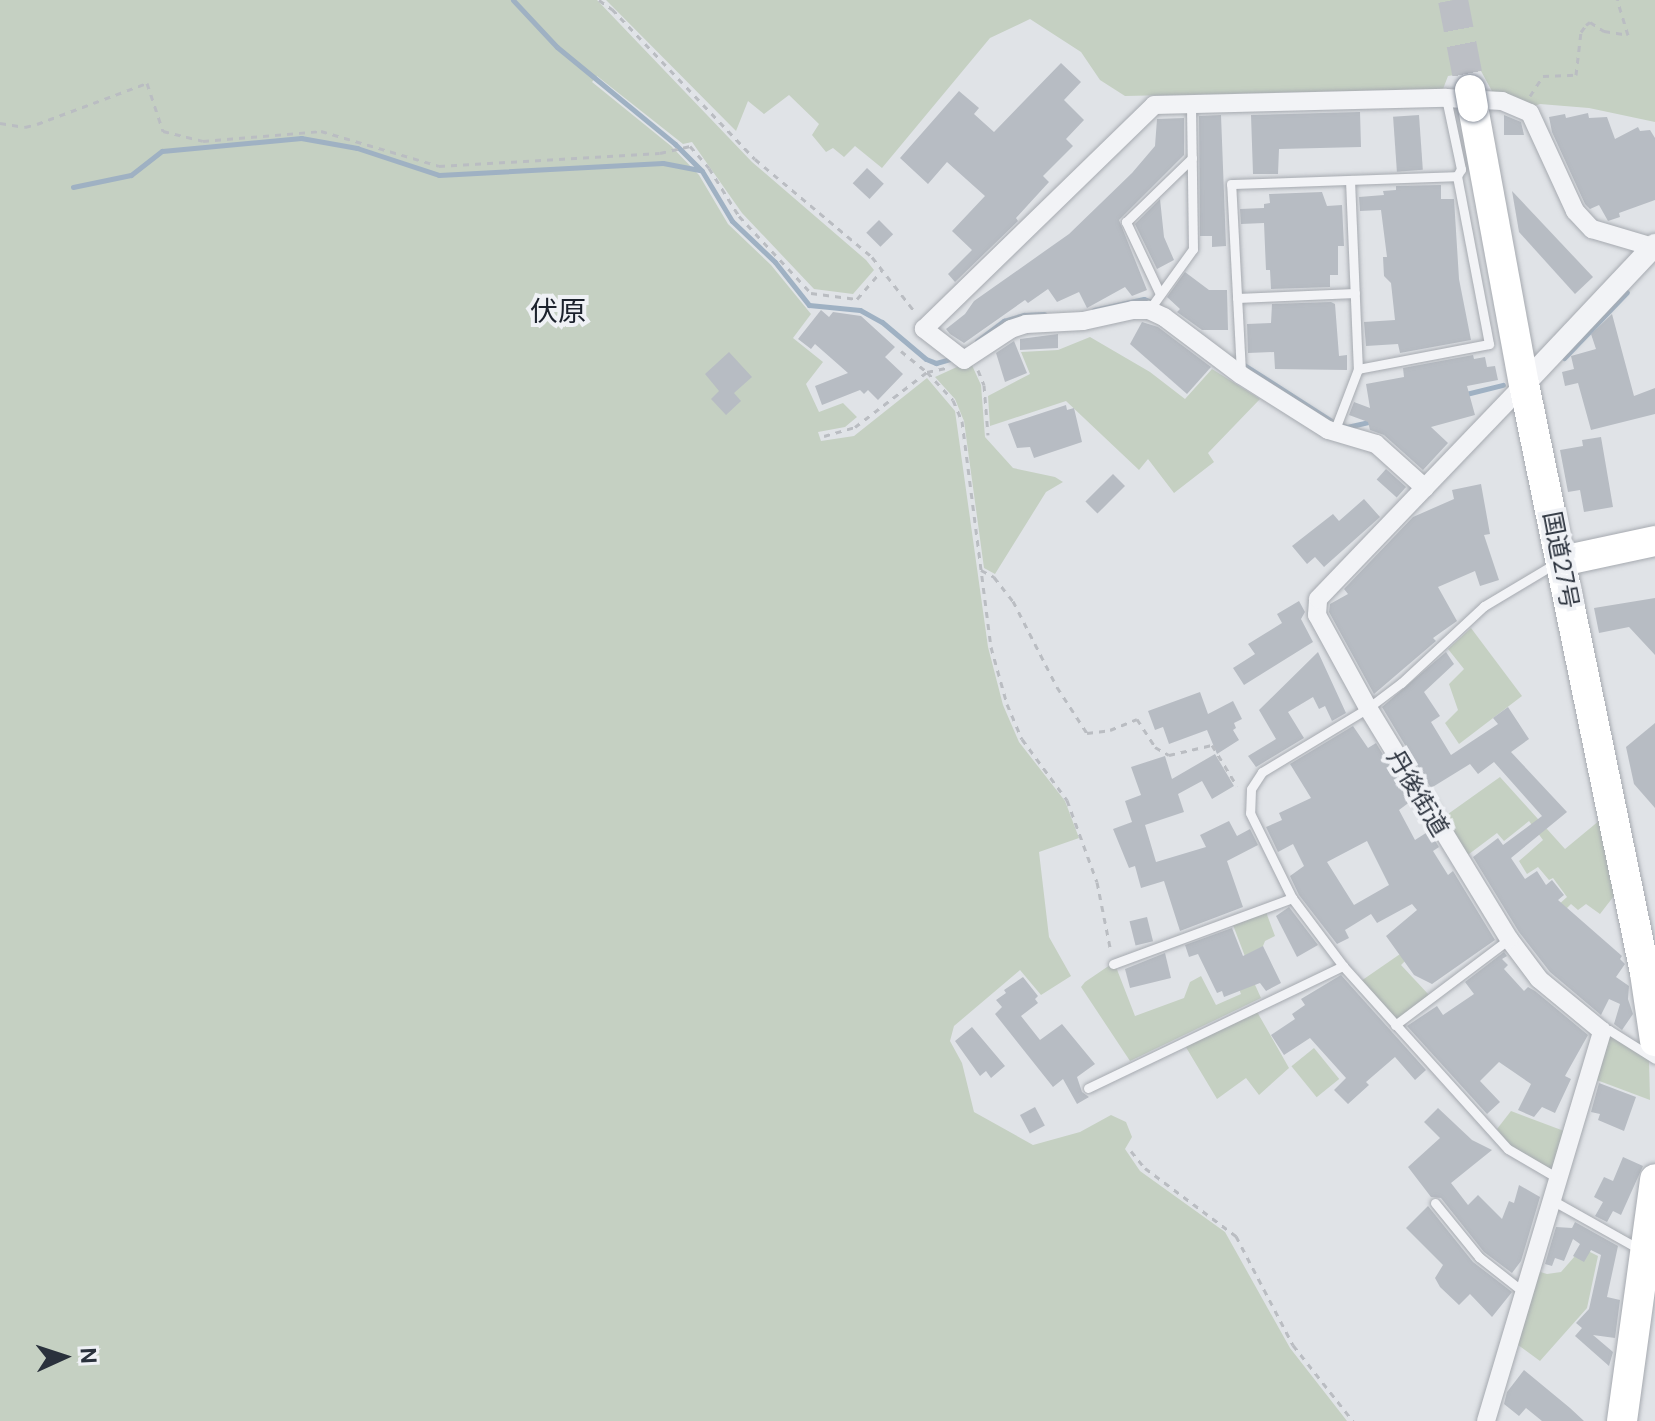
<!DOCTYPE html>
<html>
<head>
<meta charset="utf-8">
<style>
  body { margin:0 }
  #map { position:relative; width:1655px; height:1421px; overflow:hidden; background:#e0e3e7; font-family:"DM Sans","Noto Sans JP",sans-serif }
  div>[style] { position:absolute }
  .green>* { inset:0; background:#c5d0c2; transform-origin:0 0 }
  .stream>* { height:5px; margin:-2.5px; padding:0 2.5px; transform-origin:2.5px; border-radius:2.5px; background:#9fb1c3 }
  .building>* { inset:0; background:#b7bcc3; transform-origin:0 0 }
  .trunk-tunnel>* { height:30px; margin-top:-15px; transform-origin:0; background:repeating-linear-gradient(90deg,#bcbfc5 0 30px,transparent 0 45px) }
  .path>* { height:3px; margin-top:-1.5px; transform-origin:0; background:repeating-linear-gradient(90deg,#babdc2 0 6px,transparent 0 12px) }
  .roads { filter:drop-shadow(0 0 2px #a6aab0) drop-shadow(0 0 2px #a6aab0) }
  .service>* { height:9px; margin:-4.5px; padding:0 4.5px; transform-origin:4.5px; border-radius:4.5px; background:#f2f3f6 }
  .minor>* { height:18px; margin:-9px; padding:0 9px; transform-origin:9px; border-radius:9px; background:#f2f3f6 }
  .tertiary>* { height:22px; margin:-11px; padding:0 11px; transform-origin:11px; border-radius:11px; background:#f2f3f6 }
  .primary>* { height:30px; margin:-15px; padding:0 15px; transform-origin:15px; border-radius:15px; background:#fff }
  .trunk>* { height:30px; margin:-15px; padding:0 15px; transform-origin:15px; border-radius:15px; background:#fff }
  .bridges { filter:drop-shadow(0 0 2px #89909c) drop-shadow(0 0 2px #89909c) }
  .trunk-bridge>* { height:30px; margin:-15px; padding:0 15px; transform-origin:15px; border-radius:15px; background:#fff }
  span { translate:-50% -50%; white-space:nowrap; text-align:center; line-height:1.15; -webkit-text-stroke:8px #eff1f5; paint-order:stroke }
  .street-label { font-size:24px; color:#2a313c }
  .quarter-label { font-size:28px; color:#1c222d }
  .north { position:absolute; left:24px; top:1317px; width:80px; height:80px; -webkit-text-stroke:6px #eff1f5; paint-order:stroke; rotate:87deg; font-size:22px; font-weight:700; line-height:32px; text-align:center; color:#2a313c }
  .north::after { content:''; display:block; margin:auto; width:28px; height:36px; background:#2a313c; clip-path:polygon(50% 0,100% 100%,50% 72%,0 100%) }
</style>
</head>
<body>
<div id="map">
  <div class="green">
    <div style="clip-path:polygon(0 0,597px 0,752px 162px,866px 260px,874px 270px,853px 294px,814px 289px,742px 213px,692px 142px,683px 144px,597px 76px,592px 82px,671px 146px,699px 175px,728px 224px,771px 265px,811px 314px,793px 338px,823px 362px,806px 384px,819px 412px,843px 403px,857px 417px,845px 427px,818px 432px,821px 441px,854px 436px,927px 378px,955px 411px,988px 647px,1003px 705px,1019px 742px,1065px 801px,1079px 838px,1039px 852px,1049px 937px,1071px 976px,1041px 995px,1020px 970px,954px 1026px,950px 1041px,962px 1063px,974px 1112px,1033px 1145px,1080px 1132px,1111px 1115px,1126px 1122px,1132px 1137px,1125px 1149px,1140px 1171px,1225px 1232px,1290px 1348px,1347px 1421px,0 1421px)"></div>
    <div style="clip-path:polygon(606px 0,1655px 0,1655px 122px,1589px 108px,1540px 104px,1531px 107px,1493px 93px,1481px 71px,1448px 76px,1443px 89px,1125px 96px,1100px 80px,1081px 52px,1030px 19px,990px 38px,882px 168px,855px 146px,844px 157px,833px 148px,826px 152px,812px 135px,819px 124px,789px 95px,764px 114px,748px 101px,736px 131px)"></div>
    <div style="clip-path:polygon(1090px 337px,1150px 372px,1185px 399px,1212px 369px,1260px 399px,1208px 453px,1214px 462px,1174px 493px,1148px 459px,1139px 470px,1066px 401px,990px 426px,988px 396px,1030px 374px,1021px 352px,1058px 350px)"></div>
    <div style="clip-path:polygon(970px 361px,981px 385px,985px 437px,1013px 468px,1055px 477px,1063px 482px,1046px 492px,995px 574px,984px 568px,964px 421px,955px 399px,935px 377px)"></div>
    <div style="clip-path:polygon(1471px 628px,1522px 696px,1459px 744px,1445px 723px,1458px 710px,1449px 684px,1464px 669px,1448px 649px)"></div>
    <div style="clip-path:polygon(1500px 777px,1565px 849px,1600px 820px,1617px 892px,1600px 914px,1586px 904px,1578px 910px,1571px 904px,1563px 912px,1557px 906px,1567px 897px,1553px 878px,1549px 880px,1538px 867px,1527px 874px,1519px 861px,1543px 840px,1529px 821px,1504px 841px,1497px 833px,1465px 857px,1441px 819px)"></div>
    <div style="clip-path:polygon(1266px 912px,1275px 936px,1265px 941px,1251px 976px,1261px 998px,1130px 1061px,1081px 987px,1085px 982px,1110px 965px,1116px 967px,1135px 1016px,1184px 998px,1190px 982px,1201px 976px,1216px 1005px,1241px 994px,1230px 966px,1246px 959px,1233px 925px)"></div>
    <div style="clip-path:polygon(1403px 952px,1407px 959px,1401px 965px,1429px 995px,1395px 1021px,1361px 981px)"></div>
    <div style="clip-path:polygon(1256px 1010px,1289px 1068px,1259px 1095px,1246px 1078px,1217px 1099px,1184px 1044px)"></div>
    <div style="clip-path:polygon(1609px 1034px,1649px 1060px,1650px 1100px,1594px 1079px)"></div>
    <div style="left:1314px;top:1048px;width:40px;height:29px;rotate:51deg"></div>
    <div style="clip-path:polygon(1511px 1111px,1564px 1131px,1552px 1170px,1511px 1147px,1497px 1129px)"></div>
    <div style="clip-path:polygon(1582px 1248px,1598px 1256px,1587px 1308px,1540px 1361px,1514px 1342px,1534px 1270px,1547px 1274px,1561px 1272px)"></div>
  </div>
  <div class="stream">
    <div style="left:513px;top:0;width:64px;rotate:46.9deg"></div>
    <div style="left:557px;top:47px;width:153px;rotate:39.4deg"></div>
    <div style="left:675px;top:144px;width:38px;rotate:45deg"></div>
    <div style="left:702px;top:171px;width:58px;rotate:59deg"></div>
    <div style="left:732px;top:221px;width:59px;rotate:43.6deg"></div>
    <div style="left:775px;top:262px;width:55px;rotate:51.7deg"></div>
    <div style="left:809px;top:305px;width:51px;rotate:5.6deg"></div>
    <div style="left:860px;top:310px;width:25px;rotate:29deg"></div>
    <div style="left:882px;top:322px;width:57px;rotate:40.1deg"></div>
    <div style="left:926px;top:359px;width:11px;rotate:22deg"></div>
    <div style="left:936px;top:363px;width:18px;rotate:-16deg"></div>
    <div style="left:73px;top:187px;width:59px;rotate:-11.7deg"></div>
    <div style="left:131px;top:175px;width:39px;rotate:-38deg"></div>
    <div style="left:162px;top:151px;width:140px;rotate:-5.3deg"></div>
    <div style="left:301px;top:138px;width:57px;rotate:10.1deg"></div>
    <div style="left:357px;top:148px;width:86px;rotate:18.2deg"></div>
    <div style="left:439px;top:175px;width:224px;rotate:-3.1deg"></div>
    <div style="left:663px;top:163px;width:37px;rotate:11deg"></div>
    <div style="left:1094px;top:310px;width:51px;rotate:-12.4deg"></div>
    <div style="left:1144px;top:299px;width:11px;rotate:22deg"></div>
    <div style="left:977px;top:341px;width:34px;rotate:-37deg"></div>
    <div style="left:1004px;top:321px;width:21px;rotate:-17deg"></div>
    <div style="left:1024px;top:315px;width:20px;rotate:-3deg"></div>
    <div style="left:1564px;top:358px;width:91px;rotate:-46.3deg"></div>
    <div style="left:1241px;top:363px;width:109px;rotate:32.7deg"></div>
    <div style="left:1333px;top:422px;width:15px;rotate:20deg"></div>
    <div style="left:1347px;top:427px;width:26px;rotate:-13deg"></div>
    <div style="left:1466px;top:394px;width:38px;rotate:-14deg"></div>
  </div>
  <div class="building">
    <div style="clip-path:polygon(1061px 63px,1081px 82px,1064px 100px,1084px 120px,1066px 139px,1073px 146px,1043px 176px,1049px 182px,1016px 218px,1018px 221px,955px 282px,948px 274px,972px 250px,952px 231px,985px 196px,947px 162px,928px 184px,900px 158px,959px 91px,979px 108px,974px 114px,994px 132px)"></div>
    <div style="clip-path:polygon(1360px 112px,1361px 147px,1279px 149px,1278px 174px,1253px 174px,1251px 115px)"></div>
    <div style="clip-path:polygon(1588px 113px,1589px 118px,1607px 117px,1615px 139px,1638px 127px,1640px 131px,1650px 130px,1655px 138px,1655px 200px,1619px 213px,1620px 217px,1608px 221px,1599px 205px,1590px 209px,1585px 204px,1552px 132px,1549px 117px,1565px 114px,1566px 118px)"></div>
    <div style="clip-path:polygon(1221px 115px,1226px 246px,1212px 247px,1212px 236px,1200px 236px,1199px 116px)"></div>
    <div style="left:1419px;top:115px;width:55px;height:26px;rotate:86deg"></div>
    <div style="clip-path:polygon(1504px 115px,1521px 122px,1524px 135px,1504px 135px)"></div>
    <div style="clip-path:polygon(1184px 118px,1184px 155px,1119px 220px,1147px 290px,1132px 296px,1125px 287px,1087px 308px,1079px 292px,1057px 302px,1048px 289px,1028px 303px,1025px 300px,964px 343px,950px 334px,946px 329px,965px 314px,974px 301px,1069px 234px,1132px 173px,1155px 146px,1157px 119px)"></div>
    <div style="left:867px;top:168px;width:23px;height:21px;rotate:43deg"></div>
    <div style="clip-path:polygon(1441px 185px,1441px 199px,1454px 199px,1459px 279px,1471px 340px,1400px 353px,1398px 344px,1366px 346px,1364px 322px,1395px 320px,1391px 283px,1384px 276px,1383px 257px,1387px 257px,1381px 210px,1360px 211px,1359px 197px,1384px 195px,1383px 191px,1396px 190px,1396px 186px)"></div>
    <div style="clip-path:polygon(1512px 191px,1593px 277px,1575px 294px,1519px 232px)"></div>
    <div style="clip-path:polygon(1322px 192px,1327px 206px,1342px 205px,1344px 246px,1338px 246px,1338px 275px,1330px 275px,1330px 287px,1271px 289px,1270px 270px,1266px 270px,1264px 223px,1241px 224px,1240px 209px,1264px 208px,1264px 204px,1270px 203px,1269px 194px)"></div>
    <div style="clip-path:polygon(1160px 199px,1164px 237px,1174px 260px,1157px 269px,1135px 224px)"></div>
    <div style="left:879px;top:220px;width:20px;height:18px;rotate:45deg"></div>
    <div style="clip-path:polygon(1185px 272px,1209px 290px,1227px 290px,1228px 330px,1202px 330px,1177px 312px,1180px 309px,1167px 297px)"></div>
    <div style="clip-path:polygon(1331px 302px,1335px 304px,1339px 356px,1347px 355px,1347px 370px,1275px 369px,1274px 352px,1248px 353px,1247px 324px,1271px 323px,1272px 304px)"></div>
    <div style="clip-path:polygon(821px 310px,829px 317px,833px 312px,861px 316px,895px 347px,885px 357px,903px 374px,878px 400px,868px 390px,864px 394px,860px 390px,822px 405px,815px 386px,848px 373px,815px 344px,811px 349px,798px 339px)"></div>
    <div style="clip-path:polygon(1612px 314px,1634px 396px,1655px 388px,1655px 414px,1591px 430px,1578px 383px,1565px 386px,1562px 372px,1574px 369px,1571px 356px,1596px 349px,1591px 334px)"></div>
    <div style="clip-path:polygon(1142px 322px,1158px 327px,1211px 367px,1187px 394px,1130px 344px)"></div>
    <div style="clip-path:polygon(1058px 334px,1058px 348px,1020px 350px,1020px 339px)"></div>
    <div style="clip-path:polygon(1014px 341px,1027px 373px,1005px 382px,996px 353px)"></div>
    <div style="clip-path:polygon(729px 352px,752px 377px,734px 393px,741px 401px,726px 415px,711px 399px,719px 391px,705px 374px)"></div>
    <div style="clip-path:polygon(1473px 355px,1474px 359px,1485px 357px,1487px 367px,1495px 366px,1498px 380px,1467px 386px,1475px 415px,1431px 427px,1448px 443px,1423px 470px,1384px 435px,1370px 430px,1368px 422px,1349px 415px,1354px 402px,1370px 408px,1366px 384px,1404px 377px,1403px 368px)"></div>
    <div style="clip-path:polygon(1066px 405px,1067px 410px,1074px 408px,1082px 442px,1034px 458px,1030px 447px,1017px 448px,1008px 424px)"></div>
    <div style="clip-path:polygon(1601px 437px,1613px 507px,1584px 512px,1580px 490px,1568px 492px,1560px 450px,1583px 446px,1582px 440px)"></div>
    <div style="left:1386px;top:469px;width:27px;height:14px;rotate:42deg"></div>
    <div style="left:1113px;top:474px;width:17px;height:39px;rotate:45deg"></div>
    <div style="clip-path:polygon(1481px 484px,1490px 534px,1484px 535px,1499px 580px,1480px 586px,1475px 571px,1438px 587px,1457px 621px,1433px 638px,1436px 641px,1374px 694px,1329px 612px,1330px 604px,1348px 594px,1344px 589px,1413px 517px,1454px 499px,1452px 490px)"></div>
    <div style="clip-path:polygon(1364px 499px,1380px 517px,1324px 567px,1315px 557px,1307px 564px,1292px 546px,1333px 514px,1339px 521px)"></div>
    <div style="clip-path:polygon(1655px 598px,1655px 655px,1629px 627px,1599px 633px,1594px 608px)"></div>
    <div style="clip-path:polygon(1299px 601px,1305px 612px,1301px 619px,1313px 642px,1244px 685px,1233px 668px,1255px 654px,1248px 644px,1282px 623px,1277px 614px)"></div>
    <div style="clip-path:polygon(1318px 652px,1346px 713px,1332px 721px,1325px 706px,1319px 709px,1313px 697px,1288px 712px,1304px 738px,1256px 767px,1248px 756px,1276px 739px,1259px 710px)"></div>
    <div style="clip-path:polygon(1446px 652px,1454px 664px,1424px 692px,1440px 716px,1431px 722px,1451px 755px,1498px 724px,1493px 718px,1508px 707px,1529px 739px,1511px 752px,1567px 812px,1511px 858px,1525px 879px,1537px 871px,1546px 885px,1552px 880px,1564px 895px,1558px 900px,1622px 956px,1620px 959px,1625px 964px,1616px 977px,1629px 986px,1628px 999px,1633px 1014px,1622px 1030px,1614px 1024px,1620px 1004px,1609px 999px,1601px 1015px,1550px 972px,1519px 932px,1473px 857px,1498px 838px,1503px 845px,1542px 816px,1494px 762px,1478px 774px,1470px 764px,1431px 788px,1382px 707px)"></div>
    <div style="clip-path:polygon(1200px 692px,1208px 714px,1233px 701px,1242px 719px,1234px 723px,1236px 728px,1233px 730px,1239px 740px,1217px 754px,1207px 730px,1169px 744px,1163px 727px,1155px 730px,1148px 711px)"></div>
    <div style="clip-path:polygon(1655px 723px,1655px 808px,1634px 784px,1626px 747px)"></div>
    <div style="clip-path:polygon(evenodd,1353px 726px,1368px 748px,1376px 743px,1411px 801px,1399px 810px,1415px 840px,1429px 831px,1439px 847px,1433px 851px,1448px 875px,1453px 871px,1495px 940px,1432px 984px,1414px 975px,1386px 936px,1417px 910px,1412px 904px,1377px 923px,1371px 914px,1345px 930px,1349px 938px,1337px 944px,1299px 895px,1290px 876px,1304px 866px,1293px 844px,1278px 852px,1266px 827px,1282px 820px,1279px 813px,1311px 798px,1290px 764px,1353px 726px,1367px 841px,1389px 885px,1354px 905px,1327px 862px,1367px 841px)"></div>
    <div style="clip-path:polygon(1215px 754px,1234px 786px,1212px 799px,1202px 781px,1178px 794px,1184px 812px,1145px 825px,1156px 862px,1206px 847px,1200px 835px,1229px 821px,1237px 836px,1250px 829px,1258px 845px,1227px 861px,1243px 907px,1180px 931px,1164px 881px,1141px 888px,1135px 866px,1129px 868px,1113px 829px,1132px 822px,1125px 801px,1141px 795px,1131px 767px,1165px 756px,1172px 779px)"></div>
    <div style="clip-path:polygon(1289px 907px,1318px 945px,1297px 957px,1276px 916px)"></div>
    <div style="left:1147px;top:917px;width:25px;height:18px;rotate:76deg"></div>
    <div style="clip-path:polygon(1232px 928px,1243px 956px,1263px 946px,1281px 983px,1266px 991px,1260px 983px,1224px 997px,1222px 991px,1217px 993px,1198px 954px,1189px 957px,1185px 945px)"></div>
    <div style="clip-path:polygon(1504px 952px,1507px 956px,1502px 959px,1508px 965px,1504px 969px,1524px 991px,1528px 987px,1535px 991px,1588px 1035px,1565px 1076px,1571px 1079px,1555px 1113px,1542px 1107px,1534px 1117px,1518px 1110px,1531px 1084px,1499px 1062px,1480px 1081px,1500px 1102px,1487px 1114px,1407px 1026px,1437px 1006px,1443px 1015px,1474px 994px,1465px 982px)"></div>
    <div style="clip-path:polygon(1165px 953px,1171px 978px,1130px 988px,1125px 969px)"></div>
    <div style="clip-path:polygon(1341px 975px,1426px 1070px,1415px 1080px,1395px 1057px,1366px 1082px,1369px 1085px,1348px 1104px,1334px 1090px,1346px 1078px,1310px 1038px,1284px 1055px,1271px 1035px,1295px 1019px,1292px 1014px,1305px 1005px,1301px 999px)"></div>
    <div style="clip-path:polygon(1023px 977px,1038px 996px,1035px 999px,1038px 1003px,1021px 1016px,1040px 1040px,1062px 1024px,1095px 1064px,1077px 1077px,1082px 1092px,1089px 1097px,1077px 1104px,1063px 1079px,1053px 1087px,995px 1014px,1002px 1007px,996px 1000px,1006px 993px,1004px 990px)"></div>
    <div style="clip-path:polygon(972px 1027px,1005px 1066px,991px 1078px,986px 1071px,980px 1076px,955px 1041px)"></div>
    <div style="clip-path:polygon(1599px 1083px,1636px 1097px,1624px 1131px,1598px 1120px,1600px 1114px,1591px 1112px)"></div>
    <div style="left:1035px;top:1107px;width:21px;height:17px;rotate:62deg"></div>
    <div style="clip-path:polygon(1438px 1108px,1472px 1140px,1492px 1150px,1451px 1183px,1468px 1205px,1478px 1195px,1502px 1219px,1509px 1201px,1514px 1203px,1519px 1185px,1540px 1197px,1521px 1261px,1512px 1273px,1484px 1252px,1441px 1198px,1431px 1197px,1408px 1167px,1440px 1138px,1424px 1122px)"></div>
    <div style="clip-path:polygon(1623px 1157px,1643px 1166px,1621px 1215px,1613px 1211px,1607px 1222px,1595px 1216px,1603px 1202px,1594px 1197px,1604px 1177px,1613px 1181px)"></div>
    <div style="clip-path:polygon(1428px 1206px,1473px 1262px,1512px 1292px,1492px 1317px,1470px 1294px,1459px 1305px,1440px 1287px,1435px 1278px,1443px 1265px,1406px 1228px)"></div>
    <div style="clip-path:polygon(1575px 1222px,1618px 1246px,1607px 1297px,1620px 1300px,1615px 1338px,1593px 1335px,1613px 1352px,1609px 1366px,1575px 1336px,1582px 1328px,1576px 1323px,1589px 1309px,1601px 1255px,1591px 1250px,1584px 1262px,1573px 1256px,1580px 1244px,1573px 1239px,1564px 1261px,1555px 1258px,1552px 1266px,1545px 1264px,1556px 1227px,1572px 1228px)"></div>
    <div style="clip-path:polygon(1524px 1370px,1570px 1408px,1584px 1421px,1542px 1421px,1526px 1408px,1519px 1416px,1504px 1404px,1507px 1392px)"></div>
  </div>
  <div class="trunk-tunnel">
    <div style="left:1453px;top:0;width:79px;rotate:79.1deg"></div>
  </div>
  <div class="path">
    <div style="left:599px;top:0;width:16px;rotate:35deg"></div>
    <div style="left:612px;top:9px;width:207px;rotate:46.4deg"></div>
    <div style="left:755px;top:159px;width:153px;rotate:39.9deg"></div>
    <div style="left:872px;top:257px;width:70px;rotate:52deg"></div>
    <div style="left:1530px;top:96px;width:24px;rotate:-57deg"></div>
    <div style="left:1543px;top:76px;width:33px;rotate:-2deg"></div>
    <div style="left:1576px;top:75px;width:43px;rotate:-83.4deg"></div>
    <div style="left:1581px;top:32px;width:9px;rotate:-54deg"></div>
    <div style="left:1586px;top:25px;width:5px;rotate:-37deg"></div>
    <div style="left:1590px;top:22px;width:17px;rotate:33deg"></div>
    <div style="left:1604px;top:31px;width:24px;rotate:9deg"></div>
    <div style="left:1628px;top:35px;width:37px;rotate:-107deg"></div>
    <div style="left:0;top:123px;width:25px;rotate:9deg"></div>
    <div style="left:25px;top:127px;width:12px;rotate:-14deg"></div>
    <div style="left:37px;top:124px;width:117px;rotate:-20.4deg"></div>
    <div style="left:147px;top:83px;width:51px;rotate:71.6deg"></div>
    <div style="left:163px;top:131px;width:41px;rotate:14deg"></div>
    <div style="left:203px;top:141px;width:118px;rotate:-4.8deg"></div>
    <div style="left:321px;top:131px;width:123px;rotate:16.5deg"></div>
    <div style="left:439px;top:166px;width:221px;rotate:-3.4deg"></div>
    <div style="left:660px;top:153px;width:31px;rotate:-13deg"></div>
    <div style="left:690px;top:146px;width:29px;rotate:49deg"></div>
    <div style="left:709px;top:168px;width:57px;rotate:58deg"></div>
    <div style="left:739px;top:216px;width:105px;rotate:46.9deg"></div>
    <div style="left:811px;top:293px;width:46px;rotate:7.4deg"></div>
    <div style="left:857px;top:299px;width:38px;rotate:-49deg"></div>
    <div style="left:901px;top:351px;width:33px;rotate:39deg"></div>
    <div style="left:927px;top:372px;width:19px;rotate:-12deg"></div>
    <div style="left:978px;top:370px;width:16px;rotate:68deg"></div>
    <div style="left:984px;top:385px;width:50px;rotate:85.4deg"></div>
    <div style="left:824px;top:436px;width:32px;rotate:-16deg"></div>
    <div style="left:855px;top:427px;width:91px;rotate:-37.4deg"></div>
    <div style="left:927px;top:372px;width:38px;rotate:47deg"></div>
    <div style="left:953px;top:400px;width:23px;rotate:67deg"></div>
    <div style="left:962px;top:421px;width:228px;rotate:82.7deg"></div>
    <div style="left:991px;top:647px;width:59px;rotate:74.3deg"></div>
    <div style="left:1007px;top:704px;width:38px;rotate:67deg"></div>
    <div style="left:1022px;top:739px;width:76px;rotate:53.6deg"></div>
    <div style="left:1067px;top:800px;width:87px;rotate:69.9deg"></div>
    <div style="left:1097px;top:882px;width:71px;rotate:78.7deg"></div>
    <div style="left:981px;top:570px;width:15px;rotate:28deg"></div>
    <div style="left:994px;top:577px;width:31px;rotate:52deg"></div>
    <div style="left:1013px;top:601px;width:97px;rotate:62.9deg"></div>
    <div style="left:1057px;top:687px;width:55px;rotate:56.9deg"></div>
    <div style="left:1087px;top:733px;width:23px;rotate:-7deg"></div>
    <div style="left:1110px;top:730px;width:29px;rotate:-22deg"></div>
    <div style="left:1137px;top:719px;width:33px;rotate:57deg"></div>
    <div style="left:1155px;top:747px;width:16px;rotate:30deg"></div>
    <div style="left:1169px;top:755px;width:44px;rotate:-13.1deg"></div>
    <div style="left:1212px;top:745px;width:48px;rotate:58.6deg"></div>
    <div style="left:1131px;top:1151px;width:22px;rotate:51deg"></div>
    <div style="left:1145px;top:1168px;width:114px;rotate:36.8deg"></div>
    <div style="left:1236px;top:1236px;width:123px;rotate:62.4deg"></div>
    <div style="left:1293px;top:1345px;width:97px;rotate:51.7deg"></div>
  </div>
  <div class="roads">
    <div class="service">
      <div style="left:1446px;top:98px;width:73px;rotate:78.1deg"></div>
      <div style="left:1461px;top:169px;width:8px;rotate:120deg"></div>
      <div style="left:1350px;top:180px;width:189px;rotate:87.6deg"></div>
      <div style="left:1160px;top:294px;width:80px;rotate:-115.3deg"></div>
      <div style="left:1126px;top:222px;width:92px;rotate:-44.1deg"></div>
      <div style="left:1237px;top:298px;width:118px;rotate:-2.4deg"></div>
      <div style="left:1149px;top:310px;width:75px;rotate:-54.2deg"></div>
      <div style="left:1193px;top:249px;width:145px;rotate:-90.8deg"></div>
      <div style="left:1241px;top:372px;width:188px;rotate:-93deg"></div>
      <div style="left:1231px;top:184px;width:226px;rotate:-2deg"></div>
      <div style="left:1457px;top:176px;width:171px;rotate:79.2deg"></div>
      <div style="left:1489px;top:344px;width:133px;rotate:169.2deg"></div>
      <div style="left:1358px;top:369px;width:67px;rotate:110.9deg"></div>
      <div style="left:1556px;top:563px;width:84px;rotate:149.2deg"></div>
      <div style="left:1484px;top:606px;width:113px;rotate:137.1deg"></div>
      <div style="left:1401px;top:683px;width:41px;rotate:142.9deg"></div>
      <div style="left:1368px;top:708px;width:124px;rotate:148.9deg"></div>
      <div style="left:1262px;top:772px;width:20px;rotate:123deg"></div>
      <div style="left:1251px;top:789px;width:24px;rotate:92deg"></div>
      <div style="left:1250px;top:813px;width:95px;rotate:63.7deg"></div>
      <div style="left:1292px;top:898px;width:85px;rotate:53.1deg"></div>
      <div style="left:1343px;top:966px;width:246px;rotate:48deg"></div>
      <div style="left:1508px;top:1149px;width:56px;rotate:30.3deg"></div>
      <div style="left:1113px;top:964px;width:191px;rotate:-20.2deg"></div>
      <div style="left:1395px;top:1025px;width:143px;rotate:-37deg"></div>
      <div style="left:1602px;top:1031px;width:7px;rotate:-8deg"></div>
      <div style="left:1609px;top:1030px;width:54px;rotate:32.2deg"></div>
      <div style="left:1088px;top:1088px;width:283px;rotate:-25.6deg"></div>
      <div style="left:1550px;top:1199px;width:104px;rotate:29.3deg"></div>
      <div style="left:1435px;top:1203px;width:70px;rotate:50.8deg"></div>
      <div style="left:1479px;top:1257px;width:55px;rotate:38.3deg"></div>
    </div>
    <div class="minor">
      <div style="left:1425px;top:488px;width:66px;rotate:-138.1deg"></div>
      <div style="left:1376px;top:444px;width:50px;rotate:-163.7deg"></div>
      <div style="left:1328px;top:430px;width:103px;rotate:-147.7deg"></div>
      <div style="left:1241px;top:375px;width:96px;rotate:-143deg"></div>
      <div style="left:1164px;top:317px;width:17px;rotate:-155deg"></div>
      <div style="left:1149px;top:310px;width:16px;rotate:180deg"></div>
      <div style="left:1133px;top:310px;width:51px;rotate:167.6deg"></div>
      <div style="left:1083px;top:321px;width:57px;rotate:177deg"></div>
      <div style="left:1026px;top:324px;width:16px;rotate:162deg"></div>
      <div style="left:1011px;top:329px;width:56px;rotate:146.6deg"></div>
      <div style="left:964px;top:360px;width:51px;rotate:-142.2deg"></div>
      <div style="left:924px;top:329px;width:321px;rotate:-44.2deg"></div>
      <div style="left:1154px;top:105px;width:292px;rotate:-1.4deg"></div>
      <div style="left:1446px;top:98px;width:56px;rotate:3.1deg"></div>
      <div style="left:1502px;top:101px;width:30px;rotate:23deg"></div>
      <div style="left:1530px;top:113px;width:108px;rotate:65.3deg"></div>
      <div style="left:1575px;top:211px;width:25px;rotate:47deg"></div>
      <div style="left:1592px;top:229px;width:64px;rotate:16.4deg"></div>
      <div style="left:1486px;top:1421px;width:407px;rotate:-73.4deg"></div>
      <div style="left:1602px;top:1031px;width:82px;rotate:-140.5deg"></div>
      <div style="left:1539px;top:979px;width:50px;rotate:-126.9deg"></div>
      <div style="left:1509px;top:939px;width:271px;rotate:-121.4deg"></div>
      <div style="left:1368px;top:708px;width:106px;rotate:-118.7deg"></div>
      <div style="left:1317px;top:615px;width:16px;rotate:-86deg"></div>
      <div style="left:1318px;top:599px;width:298px;rotate:-46.2deg"></div>
    </div>
    <div class="tertiary">
      <div style="left:1524px;top:384px;width:191px;rotate:-46.7deg"></div>
    </div>
    <div class="primary">
      <div style="left:1562px;top:561px;width:95px;rotate:-12.1deg"></div>
    </div>
    <div class="trunk">
      <div style="left:1473px;top:107px;width:282px;rotate:79.6deg"></div>
      <div style="left:1524px;top:384px;width:601px;rotate:78.39deg"></div>
      <div style="left:1645px;top:973px;width:69px;rotate:81.6deg"></div>
      <div style="left:1622px;top:1421px;width:244px;rotate:-82.2deg"></div>
    </div>
  </div>
  <div class="bridges">
    <div class="trunk-bridge">
      <div style="left:1470px;top:90px;width:17px;rotate:80deg"></div>
    </div>
  </div>
  <div class="street-label">
    <span style="left:1561px;top:560px;rotate:79deg">国道27号</span>
    <span style="left:1418px;top:793px;rotate:59deg">丹後街道</span>
  </div>
  <div class="quarter-label">
    <span style="left:558px;top:312px">伏原</span>
  </div>
  <div class="north">N</div>
</div>
</body>
</html>
